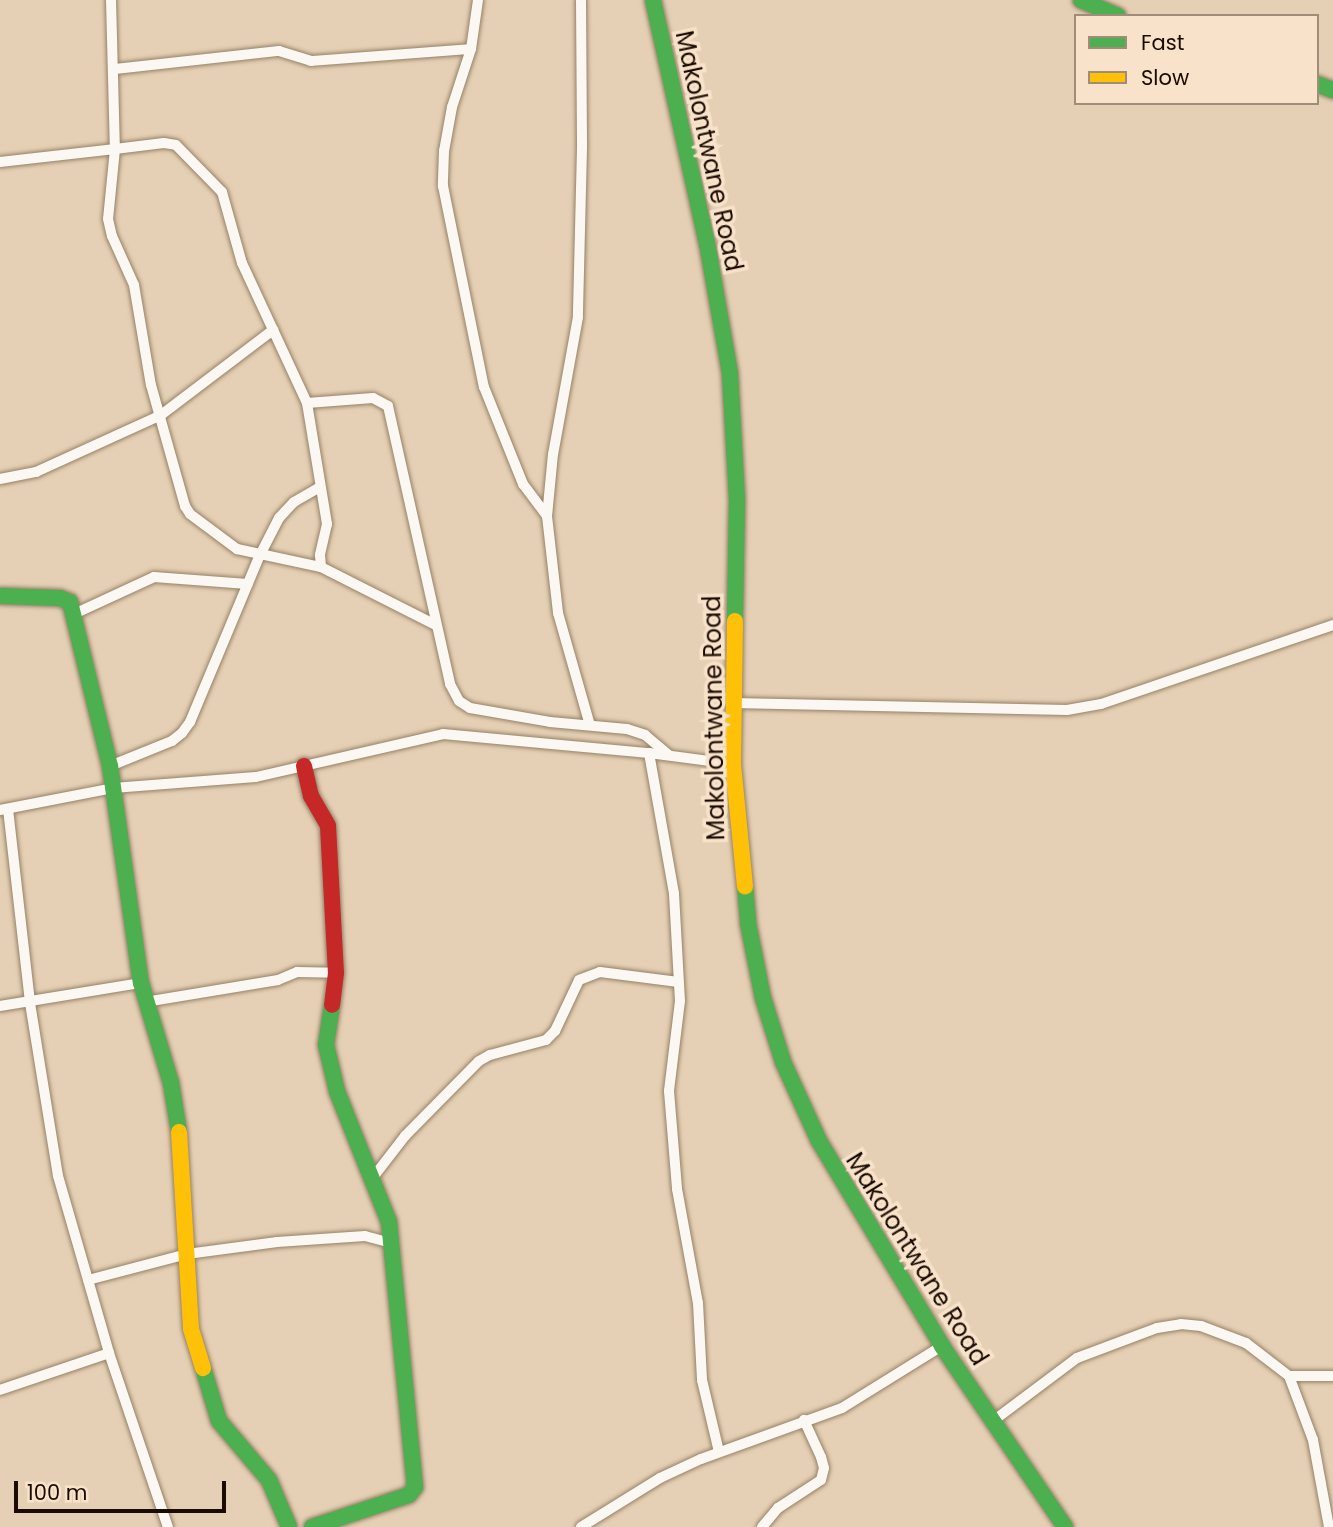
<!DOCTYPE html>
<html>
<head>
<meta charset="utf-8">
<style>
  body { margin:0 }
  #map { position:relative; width:1333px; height:1527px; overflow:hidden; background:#e6d0b5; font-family:Poppins,sans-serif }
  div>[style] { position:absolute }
  .roads { filter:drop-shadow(0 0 2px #958267) drop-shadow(0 0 2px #958267) }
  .street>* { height:10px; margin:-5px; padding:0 5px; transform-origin:5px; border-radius:5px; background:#fbf8f4 }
  .fast>* { height:16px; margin:-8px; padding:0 8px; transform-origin:8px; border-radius:8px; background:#4caf50 }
  .slow>* { height:16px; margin:-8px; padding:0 8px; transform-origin:8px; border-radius:8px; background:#ffc107 }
  .jam>* { height:16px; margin:-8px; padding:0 8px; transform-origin:8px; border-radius:8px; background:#c62828 }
  span { translate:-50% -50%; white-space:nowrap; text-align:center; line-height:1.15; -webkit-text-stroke:7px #f8e2ca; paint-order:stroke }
  .street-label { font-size:24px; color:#190b00 }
  .legend { position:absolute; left:1074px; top:14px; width:245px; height:91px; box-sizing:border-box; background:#f8e2ca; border:2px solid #9f8c79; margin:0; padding:9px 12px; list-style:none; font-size:21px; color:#190b00 }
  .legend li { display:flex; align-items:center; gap:14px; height:35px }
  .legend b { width:35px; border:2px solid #9f8c79 }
  .scale { position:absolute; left:14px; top:1481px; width:212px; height:32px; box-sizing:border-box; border:4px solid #190b00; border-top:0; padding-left:9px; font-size:21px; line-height:24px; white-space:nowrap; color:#190b00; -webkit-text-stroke:5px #f8e2ca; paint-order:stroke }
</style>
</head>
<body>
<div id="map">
  <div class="roads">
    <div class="street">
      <div style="left:111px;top:0;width:149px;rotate:88.5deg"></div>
      <div style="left:115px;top:149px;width:49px;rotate:-7deg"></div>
      <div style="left:164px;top:143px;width:12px;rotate:9deg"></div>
      <div style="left:176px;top:145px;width:66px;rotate:45.6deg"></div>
      <div style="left:222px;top:192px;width:74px;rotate:74.3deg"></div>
      <div style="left:242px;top:263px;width:154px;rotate:65.1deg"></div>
      <div style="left:307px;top:403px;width:123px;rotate:80.6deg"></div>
      <div style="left:327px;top:524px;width:32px;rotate:103deg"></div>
      <div style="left:320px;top:555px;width:12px;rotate:85deg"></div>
      <div style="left:321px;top:567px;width:129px;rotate:26.8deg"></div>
      <div style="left:478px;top:0;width:49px;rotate:98.1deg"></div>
      <div style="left:471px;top:49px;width:61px;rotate:108.1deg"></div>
      <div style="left:452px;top:107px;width:45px;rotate:100.3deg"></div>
      <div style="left:444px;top:151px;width:35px;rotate:92deg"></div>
      <div style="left:443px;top:186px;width:205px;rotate:78.5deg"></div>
      <div style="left:484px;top:387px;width:105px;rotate:68.1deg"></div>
      <div style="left:523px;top:484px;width:40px;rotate:53deg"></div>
      <div style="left:581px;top:0;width:148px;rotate:89.6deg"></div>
      <div style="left:582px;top:148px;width:169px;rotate:91.4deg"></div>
      <div style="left:578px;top:317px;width:139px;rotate:100.3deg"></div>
      <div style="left:553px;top:454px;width:62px;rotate:95.5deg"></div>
      <div style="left:547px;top:516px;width:98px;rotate:83.5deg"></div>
      <div style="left:558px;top:613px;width:116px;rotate:74.1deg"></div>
      <div style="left:115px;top:69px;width:165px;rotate:-6.3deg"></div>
      <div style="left:279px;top:51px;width:34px;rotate:17deg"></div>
      <div style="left:311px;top:61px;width:160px;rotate:-4.3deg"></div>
      <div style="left:0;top:162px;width:116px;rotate:-6.4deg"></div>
      <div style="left:115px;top:149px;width:70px;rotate:95.7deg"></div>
      <div style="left:108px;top:219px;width:17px;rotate:77deg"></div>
      <div style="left:112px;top:236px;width:54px;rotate:65.8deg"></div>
      <div style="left:134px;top:285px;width:101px;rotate:80.4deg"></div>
      <div style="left:151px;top:385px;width:126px;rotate:74.3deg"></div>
      <div style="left:185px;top:506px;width:9px;rotate:58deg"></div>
      <div style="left:190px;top:514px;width:59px;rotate:36.7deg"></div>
      <div style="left:237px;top:549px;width:86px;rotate:12.1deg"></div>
      <div style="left:307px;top:403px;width:66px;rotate:-4.3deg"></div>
      <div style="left:373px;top:398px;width:17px;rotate:28deg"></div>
      <div style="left:388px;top:406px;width:285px;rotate:77.4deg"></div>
      <div style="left:450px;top:684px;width:19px;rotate:62deg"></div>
      <div style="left:459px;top:701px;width:13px;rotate:32deg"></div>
      <div style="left:470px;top:708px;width:81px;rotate:9.9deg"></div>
      <div style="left:550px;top:722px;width:77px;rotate:5.2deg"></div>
      <div style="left:627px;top:729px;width:19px;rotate:18deg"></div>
      <div style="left:645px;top:735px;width:30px;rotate:40deg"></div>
      <div style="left:0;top:479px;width:37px;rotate:-11deg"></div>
      <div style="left:36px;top:472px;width:137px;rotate:-24.5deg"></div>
      <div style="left:161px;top:415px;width:141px;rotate:-37.2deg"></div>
      <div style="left:74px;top:614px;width:88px;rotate:-24.8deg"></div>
      <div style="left:154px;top:577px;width:94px;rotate:4.3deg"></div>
      <div style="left:733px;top:703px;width:334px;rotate:1.2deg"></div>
      <div style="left:1067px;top:710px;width:35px;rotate:-10deg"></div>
      <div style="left:1101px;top:704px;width:245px;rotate:-18.8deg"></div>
      <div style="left:649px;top:753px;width:143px;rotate:79.9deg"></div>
      <div style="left:674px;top:894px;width:107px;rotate:86.8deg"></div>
      <div style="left:680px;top:1001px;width:91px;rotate:97deg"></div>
      <div style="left:669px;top:1091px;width:98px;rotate:85.3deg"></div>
      <div style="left:677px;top:1189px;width:116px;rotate:79.6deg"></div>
      <div style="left:698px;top:1303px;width:77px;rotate:87deg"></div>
      <div style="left:702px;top:1380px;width:74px;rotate:76.7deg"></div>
      <div style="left:110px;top:766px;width:67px;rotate:-22deg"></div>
      <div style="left:172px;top:741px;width:13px;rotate:-39deg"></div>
      <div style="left:182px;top:733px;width:14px;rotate:-54deg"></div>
      <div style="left:190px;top:722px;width:181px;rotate:-67.3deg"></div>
      <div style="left:260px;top:555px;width:42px;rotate:-62.8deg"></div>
      <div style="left:279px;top:518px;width:22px;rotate:-47deg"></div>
      <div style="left:294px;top:502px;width:30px;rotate:-30deg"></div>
      <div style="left:8px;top:809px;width:195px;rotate:83.5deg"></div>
      <div style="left:30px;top:1003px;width:175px;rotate:80.8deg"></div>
      <div style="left:58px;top:1176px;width:184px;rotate:73.9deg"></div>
      <div style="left:109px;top:1353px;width:184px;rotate:71.3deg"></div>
      <div style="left:0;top:810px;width:115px;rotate:-11deg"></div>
      <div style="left:113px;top:788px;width:143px;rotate:-4.4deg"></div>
      <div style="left:256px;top:777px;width:192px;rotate:-12.9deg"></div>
      <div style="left:443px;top:734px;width:207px;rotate:5.3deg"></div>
      <div style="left:649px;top:753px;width:85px;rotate:7.5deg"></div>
      <div style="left:145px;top:1002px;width:135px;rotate:-9.4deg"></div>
      <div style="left:278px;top:980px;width:21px;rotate:-23deg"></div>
      <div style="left:297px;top:972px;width:39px;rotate:1deg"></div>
      <div style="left:0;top:1006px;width:143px;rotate:-9.3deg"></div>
      <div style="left:371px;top:1180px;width:56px;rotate:-52.3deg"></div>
      <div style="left:405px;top:1136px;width:105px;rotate:-45.4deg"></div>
      <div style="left:479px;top:1061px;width:13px;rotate:-29deg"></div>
      <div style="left:490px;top:1055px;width:58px;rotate:-15deg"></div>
      <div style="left:546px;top:1040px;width:13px;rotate:-45deg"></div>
      <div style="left:555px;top:1031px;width:56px;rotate:-64.8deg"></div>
      <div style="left:579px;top:980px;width:22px;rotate:-21deg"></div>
      <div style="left:600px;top:972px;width:79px;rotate:7.3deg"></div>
      <div style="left:88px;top:1280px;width:102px;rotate:-14.7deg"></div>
      <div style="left:187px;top:1254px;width:91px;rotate:-7.6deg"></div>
      <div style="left:277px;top:1242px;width:88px;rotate:-3.9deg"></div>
      <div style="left:365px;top:1236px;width:28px;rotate:15deg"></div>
      <div style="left:1289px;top:1376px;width:44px"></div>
      <div style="left:0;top:1390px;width:115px;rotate:-18.7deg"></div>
      <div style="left:993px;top:1421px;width:105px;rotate:-36.9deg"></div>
      <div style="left:1077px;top:1358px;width:85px;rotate:-20.6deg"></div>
      <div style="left:1157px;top:1328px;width:24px;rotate:-9deg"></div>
      <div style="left:1181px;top:1324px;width:20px;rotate:6deg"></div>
      <div style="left:1201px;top:1326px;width:48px;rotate:20.7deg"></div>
      <div style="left:1246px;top:1343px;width:54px;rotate:37.5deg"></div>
      <div style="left:1289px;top:1376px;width:68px;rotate:69.4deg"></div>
      <div style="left:1313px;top:1440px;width:88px;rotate:79.6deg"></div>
      <div style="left:581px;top:1527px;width:93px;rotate:-31.8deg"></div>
      <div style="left:660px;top:1478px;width:45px;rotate:-24.9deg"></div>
      <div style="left:701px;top:1459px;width:150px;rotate:-19.9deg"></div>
      <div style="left:842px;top:1408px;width:118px;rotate:-31.8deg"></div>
      <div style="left:762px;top:1527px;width:25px;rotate:-50deg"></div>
      <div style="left:778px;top:1508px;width:51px;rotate:-33.1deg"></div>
      <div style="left:821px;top:1480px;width:12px;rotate:-76deg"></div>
      <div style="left:824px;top:1468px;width:11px;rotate:-105deg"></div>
      <div style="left:821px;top:1457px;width:41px;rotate:-114.7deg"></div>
    </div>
    <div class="fast">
      <div style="left:653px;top:0;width:249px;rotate:77.5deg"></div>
      <div style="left:707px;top:243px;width:133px;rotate:80deg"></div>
      <div style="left:730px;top:374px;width:127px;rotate:86.8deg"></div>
      <div style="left:737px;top:501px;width:120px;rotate:91deg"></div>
      <div style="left:1081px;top:0;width:40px;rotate:23.4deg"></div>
      <div style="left:1317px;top:84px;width:17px;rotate:21deg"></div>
      <div style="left:0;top:596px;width:60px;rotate:1.9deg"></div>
      <div style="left:60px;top:598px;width:11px;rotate:22deg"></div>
      <div style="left:70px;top:602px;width:169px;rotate:76.3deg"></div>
      <div style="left:110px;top:766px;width:219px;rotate:81.9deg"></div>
      <div style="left:141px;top:983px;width:104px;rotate:73.3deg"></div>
      <div style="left:171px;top:1083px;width:50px;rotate:80.7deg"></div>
      <div style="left:745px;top:886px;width:37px;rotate:85deg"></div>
      <div style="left:748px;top:923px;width:76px;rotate:78.7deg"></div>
      <div style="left:763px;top:998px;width:67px;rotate:72.6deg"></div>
      <div style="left:783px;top:1062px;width:87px;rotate:65.5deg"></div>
      <div style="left:819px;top:1141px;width:239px;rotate:59deg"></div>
      <div style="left:942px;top:1346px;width:219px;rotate:55.8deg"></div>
      <div style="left:203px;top:1368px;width:55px;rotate:73.2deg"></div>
      <div style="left:219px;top:1421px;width:77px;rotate:49.7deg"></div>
      <div style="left:269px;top:1480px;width:51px;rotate:66.9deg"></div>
      <div style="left:312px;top:1527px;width:102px;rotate:-18.3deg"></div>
      <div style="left:409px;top:1495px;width:10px;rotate:-53deg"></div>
      <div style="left:415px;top:1487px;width:266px;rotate:-95.6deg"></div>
      <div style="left:389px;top:1222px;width:141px;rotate:-111.7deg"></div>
      <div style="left:337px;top:1091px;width:47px;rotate:-103.4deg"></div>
      <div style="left:326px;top:1045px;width:40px;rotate:-81.5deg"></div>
    </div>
    <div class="slow">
      <div style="left:735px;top:621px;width:143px;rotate:90.8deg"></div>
      <div style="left:733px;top:764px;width:123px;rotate:84.4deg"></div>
      <div style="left:179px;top:1132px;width:197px;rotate:86.5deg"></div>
      <div style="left:191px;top:1329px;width:41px;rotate:72.9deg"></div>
    </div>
    <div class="jam">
      <div style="left:304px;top:766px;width:31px;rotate:77deg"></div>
      <div style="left:311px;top:796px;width:34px;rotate:60deg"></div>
      <div style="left:328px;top:826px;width:147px;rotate:86.9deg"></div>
      <div style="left:336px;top:973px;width:32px;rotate:97deg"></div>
    </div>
  </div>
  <div class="street-label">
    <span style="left:709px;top:151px;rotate:78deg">Makolontwane Road</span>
    <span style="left:714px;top:718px;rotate:-91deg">Makolontwane Road</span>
    <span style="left:917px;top:1259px;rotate:58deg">Makolontwane Road</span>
  </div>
  <ul class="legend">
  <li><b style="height:9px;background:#4caf50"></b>Fast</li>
  <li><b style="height:9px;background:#ffc107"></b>Slow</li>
  </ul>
  <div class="scale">100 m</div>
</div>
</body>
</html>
